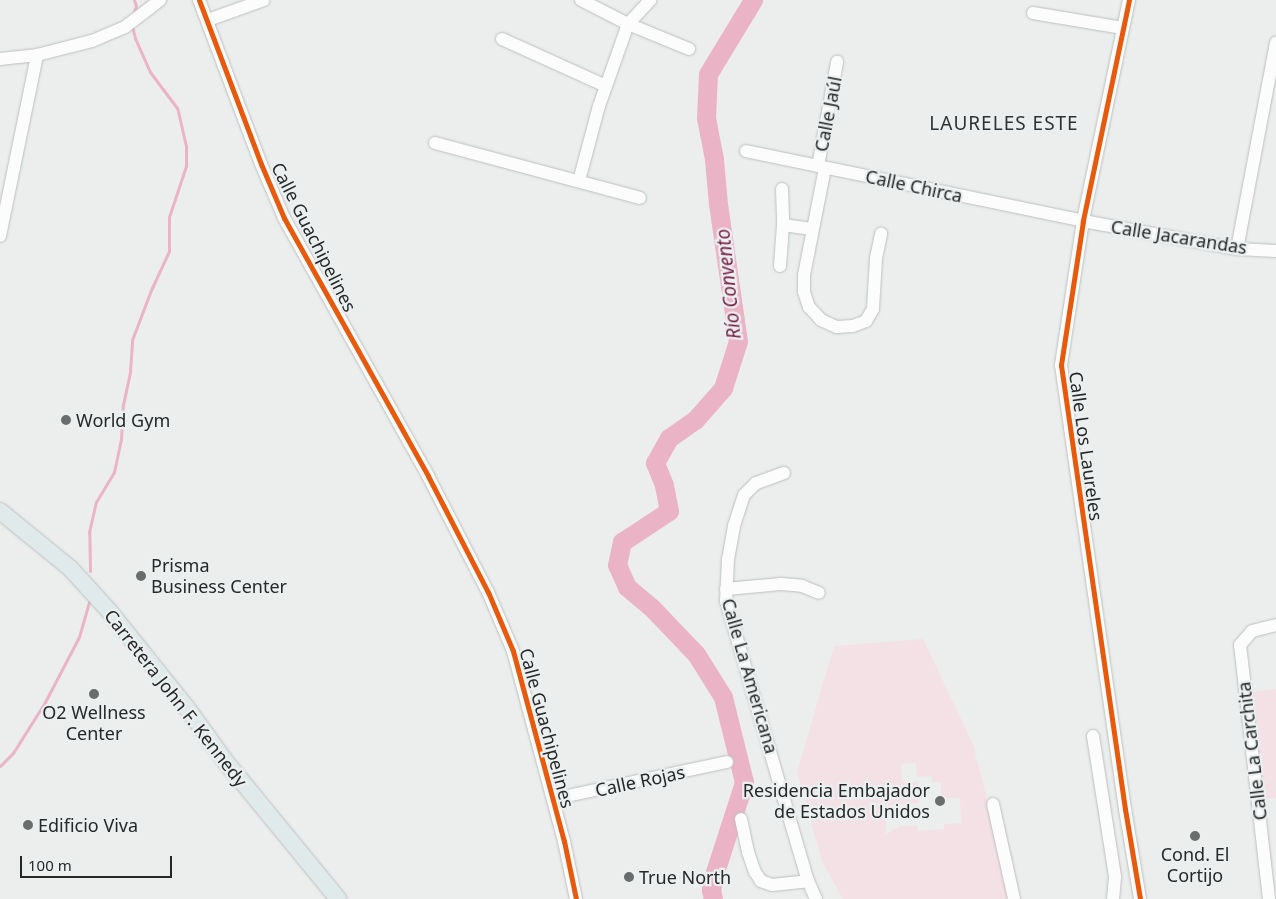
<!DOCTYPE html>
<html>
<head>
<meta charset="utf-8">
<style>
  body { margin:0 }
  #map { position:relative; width:1276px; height:899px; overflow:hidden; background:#eceeee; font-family:"Noto Sans",sans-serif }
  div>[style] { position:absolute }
  .green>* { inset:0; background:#f3e1e6 }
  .stream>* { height:3px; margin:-1.5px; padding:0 1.5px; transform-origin:1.5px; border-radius:1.5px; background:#ebb4c6 }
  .river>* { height:19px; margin:-9.5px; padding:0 9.5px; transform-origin:9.5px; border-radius:9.5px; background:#ebb4c6 }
  .roads { filter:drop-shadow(0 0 1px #bdbfbf) drop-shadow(0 0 1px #bdbfbf) }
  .minor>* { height:12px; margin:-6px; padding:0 6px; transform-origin:6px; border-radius:6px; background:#fcfcfc }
  .major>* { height:16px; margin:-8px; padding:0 8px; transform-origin:8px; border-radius:8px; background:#e0eaea }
  .cycleway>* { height:5px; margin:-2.5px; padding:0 2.5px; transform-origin:2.5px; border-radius:2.5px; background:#e8590c }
  .dots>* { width:14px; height:14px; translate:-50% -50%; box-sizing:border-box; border:2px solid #ebefef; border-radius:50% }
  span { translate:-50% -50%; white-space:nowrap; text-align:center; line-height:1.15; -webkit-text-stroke:4.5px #ebefef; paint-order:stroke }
  .street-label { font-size:18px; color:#262828 }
  .poi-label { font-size:18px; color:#262828 }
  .left { translate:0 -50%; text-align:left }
  .right { translate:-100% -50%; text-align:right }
  .neighbourhood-label { font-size:19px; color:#2f3232; letter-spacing:1px }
  .water-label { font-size:19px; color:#771c44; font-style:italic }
  .scale { position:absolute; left:20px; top:856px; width:152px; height:22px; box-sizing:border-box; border:2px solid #262828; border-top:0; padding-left:6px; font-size:15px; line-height:18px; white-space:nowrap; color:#262828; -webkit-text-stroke:4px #ebefef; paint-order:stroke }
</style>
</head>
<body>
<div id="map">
  <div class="green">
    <div style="clip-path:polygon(evenodd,923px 639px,973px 744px,1012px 899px,843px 899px,822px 861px,797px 772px,834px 646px,923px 639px,916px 763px,917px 777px,932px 776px,932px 782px,941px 782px,941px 798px,960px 798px,961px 823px,944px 824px,944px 829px,918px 831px,917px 826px,900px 826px,886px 834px,885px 810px,889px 810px,890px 805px,919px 803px,918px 782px,902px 782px,901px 764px,916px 763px)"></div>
    <div style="clip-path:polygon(1276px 689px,1276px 798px,1263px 799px,1250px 692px)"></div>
  </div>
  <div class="stream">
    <div style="left:133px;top:15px;width:9px;rotate:-72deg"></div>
    <div style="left:136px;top:6px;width:6px;rotate:-108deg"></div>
    <div style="left:90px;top:571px;width:39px;rotate:-91deg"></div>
    <div style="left:89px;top:532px;width:31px;rotate:-77deg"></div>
    <div style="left:96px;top:502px;width:35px;rotate:-59deg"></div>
    <div style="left:114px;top:472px;width:33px;rotate:-78deg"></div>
    <div style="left:121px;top:440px;width:35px;rotate:-87deg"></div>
    <div style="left:123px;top:405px;width:35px;rotate:-78deg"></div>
    <div style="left:130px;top:371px;width:31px;rotate:-86deg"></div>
    <div style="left:132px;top:340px;width:53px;rotate:-69.2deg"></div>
    <div style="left:151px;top:290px;width:43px;rotate:-65.2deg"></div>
    <div style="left:169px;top:251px;width:34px;rotate:-90deg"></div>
    <div style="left:169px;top:217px;width:54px;rotate:-71.6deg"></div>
    <div style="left:186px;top:166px;width:20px;rotate:-90deg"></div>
    <div style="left:186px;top:146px;width:39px;rotate:-103deg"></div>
    <div style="left:177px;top:108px;width:45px;rotate:-126.9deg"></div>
    <div style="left:150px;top:72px;width:37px;rotate:-114deg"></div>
    <div style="left:135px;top:38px;width:12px;rotate:-104deg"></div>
    <div style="left:0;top:766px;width:18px;rotate:-45deg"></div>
    <div style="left:13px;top:753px;width:60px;rotate:-57.9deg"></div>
    <div style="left:45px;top:702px;width:73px;rotate:-62.4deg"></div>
    <div style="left:79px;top:637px;width:37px;rotate:-74deg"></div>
  </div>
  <div class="river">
    <div style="left:713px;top:899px;width:9px;rotate:-103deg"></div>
    <div style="left:711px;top:890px;width:18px;rotate:-77deg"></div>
    <div style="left:715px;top:872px;width:95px;rotate:-72.1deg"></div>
    <div style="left:744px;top:782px;width:88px;rotate:-103.9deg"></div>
    <div style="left:723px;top:697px;width:51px;rotate:-122.1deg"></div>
    <div style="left:696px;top:654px;width:64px;rotate:-133.7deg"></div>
    <div style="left:652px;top:608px;width:33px;rotate:-140deg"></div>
    <div style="left:627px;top:587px;width:24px;rotate:-114deg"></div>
    <div style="left:617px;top:565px;width:24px;rotate:-78deg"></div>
    <div style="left:622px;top:542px;width:56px;rotate:-33.4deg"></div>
    <div style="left:669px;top:511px;width:26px;rotate:-101deg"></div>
    <div style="left:664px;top:485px;width:24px;rotate:-112deg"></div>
    <div style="left:655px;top:463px;width:29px;rotate:-61deg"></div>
    <div style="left:669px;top:438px;width:32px;rotate:-35deg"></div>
    <div style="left:695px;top:420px;width:43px;rotate:-48.8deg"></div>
    <div style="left:723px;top:388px;width:49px;rotate:-72.3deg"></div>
    <div style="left:738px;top:341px;width:138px;rotate:-98.3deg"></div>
    <div style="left:718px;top:204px;width:45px;rotate:-95.1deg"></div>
    <div style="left:714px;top:159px;width:42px;rotate:-101deg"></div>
    <div style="left:706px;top:118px;width:44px;rotate:-87.4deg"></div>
    <div style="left:708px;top:74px;width:87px;rotate:-58.7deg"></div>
  </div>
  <div class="roads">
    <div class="minor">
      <div style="left:199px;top:0;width:175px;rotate:69.3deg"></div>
      <div style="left:261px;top:164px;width:59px;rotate:66.9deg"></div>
      <div style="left:284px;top:218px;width:295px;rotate:60.8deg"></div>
      <div style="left:428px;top:476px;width:131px;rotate:62.7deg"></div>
      <div style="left:488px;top:592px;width:64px;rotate:67deg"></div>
      <div style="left:513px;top:651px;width:197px;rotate:75deg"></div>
      <div style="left:564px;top:841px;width:59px;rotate:78.3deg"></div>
      <div style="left:581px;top:0;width:53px;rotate:27.1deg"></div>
      <div style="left:628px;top:24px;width:66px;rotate:22.3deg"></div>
      <div style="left:1129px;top:0;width:226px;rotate:101.8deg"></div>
      <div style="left:1083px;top:221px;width:146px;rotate:98.7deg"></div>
      <div style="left:1061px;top:365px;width:449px;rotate:81.8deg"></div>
      <div style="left:1125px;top:809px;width:91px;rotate:80.5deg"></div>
      <div style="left:1033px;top:13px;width:91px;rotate:9.5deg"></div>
      <div style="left:208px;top:20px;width:59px;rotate:-19.7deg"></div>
      <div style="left:502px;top:39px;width:114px;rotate:24.3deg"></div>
      <div style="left:0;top:59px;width:37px;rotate:-6deg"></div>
      <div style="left:37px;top:55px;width:57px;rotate:-14.3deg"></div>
      <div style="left:92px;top:41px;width:36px;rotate:-23deg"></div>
      <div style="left:125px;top:27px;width:44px;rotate:-37.6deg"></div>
      <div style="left:435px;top:143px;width:212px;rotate:15deg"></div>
      <div style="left:746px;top:151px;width:344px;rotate:11.7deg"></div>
      <div style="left:1083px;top:221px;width:157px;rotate:10.3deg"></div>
      <div style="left:1237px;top:249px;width:39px;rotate:3deg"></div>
      <div style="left:818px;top:166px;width:106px;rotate:-79.6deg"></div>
      <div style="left:825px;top:168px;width:109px;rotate:101.1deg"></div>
      <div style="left:804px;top:275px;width:17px;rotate:90deg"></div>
      <div style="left:804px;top:292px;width:16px;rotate:72deg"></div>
      <div style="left:809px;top:307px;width:18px;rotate:47deg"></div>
      <div style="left:821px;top:320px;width:17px;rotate:24deg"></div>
      <div style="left:837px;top:327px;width:16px;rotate:-4deg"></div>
      <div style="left:853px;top:326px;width:14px;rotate:-21deg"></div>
      <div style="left:866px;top:321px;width:14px;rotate:-60deg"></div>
      <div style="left:873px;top:309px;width:51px;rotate:-86.6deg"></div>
      <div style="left:876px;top:258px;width:25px;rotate:-78deg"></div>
      <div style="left:579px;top:181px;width:78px;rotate:-75.1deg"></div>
      <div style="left:599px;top:106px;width:87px;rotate:-70.5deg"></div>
      <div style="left:628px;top:24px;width:33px;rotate:-47deg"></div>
      <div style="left:782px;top:189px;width:36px;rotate:88deg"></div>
      <div style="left:783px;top:225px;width:29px;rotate:8deg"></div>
      <div style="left:0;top:236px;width:185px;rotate:-78.4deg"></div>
      <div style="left:1237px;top:249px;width:210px;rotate:-79.3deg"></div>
      <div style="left:780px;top:266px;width:41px;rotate:-85.8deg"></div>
      <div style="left:784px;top:473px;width:30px;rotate:160deg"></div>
      <div style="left:756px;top:483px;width:17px;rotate:135deg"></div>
      <div style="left:744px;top:495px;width:33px;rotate:108deg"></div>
      <div style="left:734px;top:526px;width:34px;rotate:100deg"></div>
      <div style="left:728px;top:559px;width:42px;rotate:92.7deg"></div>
      <div style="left:726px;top:601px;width:292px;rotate:73.7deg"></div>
      <div style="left:808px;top:881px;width:20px;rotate:66deg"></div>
      <div style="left:726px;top:589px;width:55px;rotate:-5.2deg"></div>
      <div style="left:781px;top:584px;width:21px;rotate:5deg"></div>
      <div style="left:802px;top:586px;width:18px;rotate:22deg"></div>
      <div style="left:1093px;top:736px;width:143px;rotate:81.1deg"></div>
      <div style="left:1115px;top:877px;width:22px;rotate:95deg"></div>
      <div style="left:553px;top:799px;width:178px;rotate:-12deg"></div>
      <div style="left:993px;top:804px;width:97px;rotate:77.5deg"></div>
      <div style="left:741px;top:819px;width:34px;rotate:78deg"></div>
      <div style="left:748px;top:852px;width:21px;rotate:71deg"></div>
      <div style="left:755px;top:872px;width:11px;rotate:56deg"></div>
      <div style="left:761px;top:881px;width:12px;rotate:20deg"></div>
      <div style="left:772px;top:885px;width:36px;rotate:-6deg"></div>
      <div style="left:1269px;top:899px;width:256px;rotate:-96.5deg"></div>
      <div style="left:1240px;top:645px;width:18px;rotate:-49deg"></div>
      <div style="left:1252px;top:631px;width:25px;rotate:-14deg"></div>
    </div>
    <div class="major">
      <div style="left:0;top:511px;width:90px;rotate:39.2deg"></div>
      <div style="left:70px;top:568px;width:59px;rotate:47.7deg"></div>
      <div style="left:110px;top:612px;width:123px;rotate:51.3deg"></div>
      <div style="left:187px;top:708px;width:67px;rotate:54.2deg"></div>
      <div style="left:226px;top:762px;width:177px;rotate:50.7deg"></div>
    </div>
  </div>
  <div class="cycleway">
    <div style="left:199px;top:0;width:175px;rotate:69.3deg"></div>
    <div style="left:261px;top:164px;width:59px;rotate:66.9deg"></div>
    <div style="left:284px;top:218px;width:295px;rotate:60.8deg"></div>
    <div style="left:428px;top:476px;width:131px;rotate:62.7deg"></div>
    <div style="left:488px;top:592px;width:64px;rotate:67deg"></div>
    <div style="left:513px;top:651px;width:197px;rotate:75deg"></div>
    <div style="left:564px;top:841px;width:59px;rotate:78.3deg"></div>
    <div style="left:1129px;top:0;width:226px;rotate:101.8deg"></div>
    <div style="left:1083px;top:221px;width:146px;rotate:98.7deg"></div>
    <div style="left:1061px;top:365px;width:449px;rotate:81.8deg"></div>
    <div style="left:1125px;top:809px;width:91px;rotate:80.5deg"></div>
  </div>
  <div class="dots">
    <div style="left:66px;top:420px;background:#6b6d6d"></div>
    <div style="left:141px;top:576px;background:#6b6d6d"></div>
    <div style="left:94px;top:694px;background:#6b6d6d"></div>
    <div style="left:940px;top:801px;background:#6b6d6d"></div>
    <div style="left:28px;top:825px;background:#6b6d6d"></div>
    <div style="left:1195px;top:836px;background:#6b6d6d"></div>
    <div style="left:629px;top:877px;background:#6b6d6d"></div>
  </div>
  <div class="street-label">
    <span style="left:828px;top:114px;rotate:-79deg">Calle Jaúl</span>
    <span style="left:914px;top:186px;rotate:12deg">Calle Chirca</span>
    <span style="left:314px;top:237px;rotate:63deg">Calle Guachipelines</span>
    <span style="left:1179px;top:237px;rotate:9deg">Calle Jacarandas</span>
    <span style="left:1086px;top:446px;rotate:82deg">Calle Los Laureles</span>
    <span style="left:750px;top:676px;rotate:74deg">Calle La Americana</span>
    <span style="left:176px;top:698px;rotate:52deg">Carretera John F. Kennedy</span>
    <span style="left:547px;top:728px;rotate:75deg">Calle Guachipelines</span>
    <span style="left:1252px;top:751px;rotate:-97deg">Calle La Carchita</span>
    <span style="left:640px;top:781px;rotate:-12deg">Calle Rojas</span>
  </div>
  <div class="poi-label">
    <span class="left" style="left:76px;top:420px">World Gym</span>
    <span class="left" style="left:151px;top:576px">Prisma<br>Business Center</span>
    <span style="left:94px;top:723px">O2 Wellness<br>Center</span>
    <span class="right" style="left:930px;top:801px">Residencia Embajador<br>de Estados Unidos</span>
    <span class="left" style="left:38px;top:825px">Edificio Viva</span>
    <span style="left:1195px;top:865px">Cond. El<br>Cortijo</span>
    <span class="left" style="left:639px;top:877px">True North</span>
  </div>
  <div class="neighbourhood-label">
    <span style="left:1004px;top:124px">LAURELES ESTE</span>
  </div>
  <div class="water-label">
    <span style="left:729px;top:284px;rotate:-96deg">Río Convento</span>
  </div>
  <div class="scale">100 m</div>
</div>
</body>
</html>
